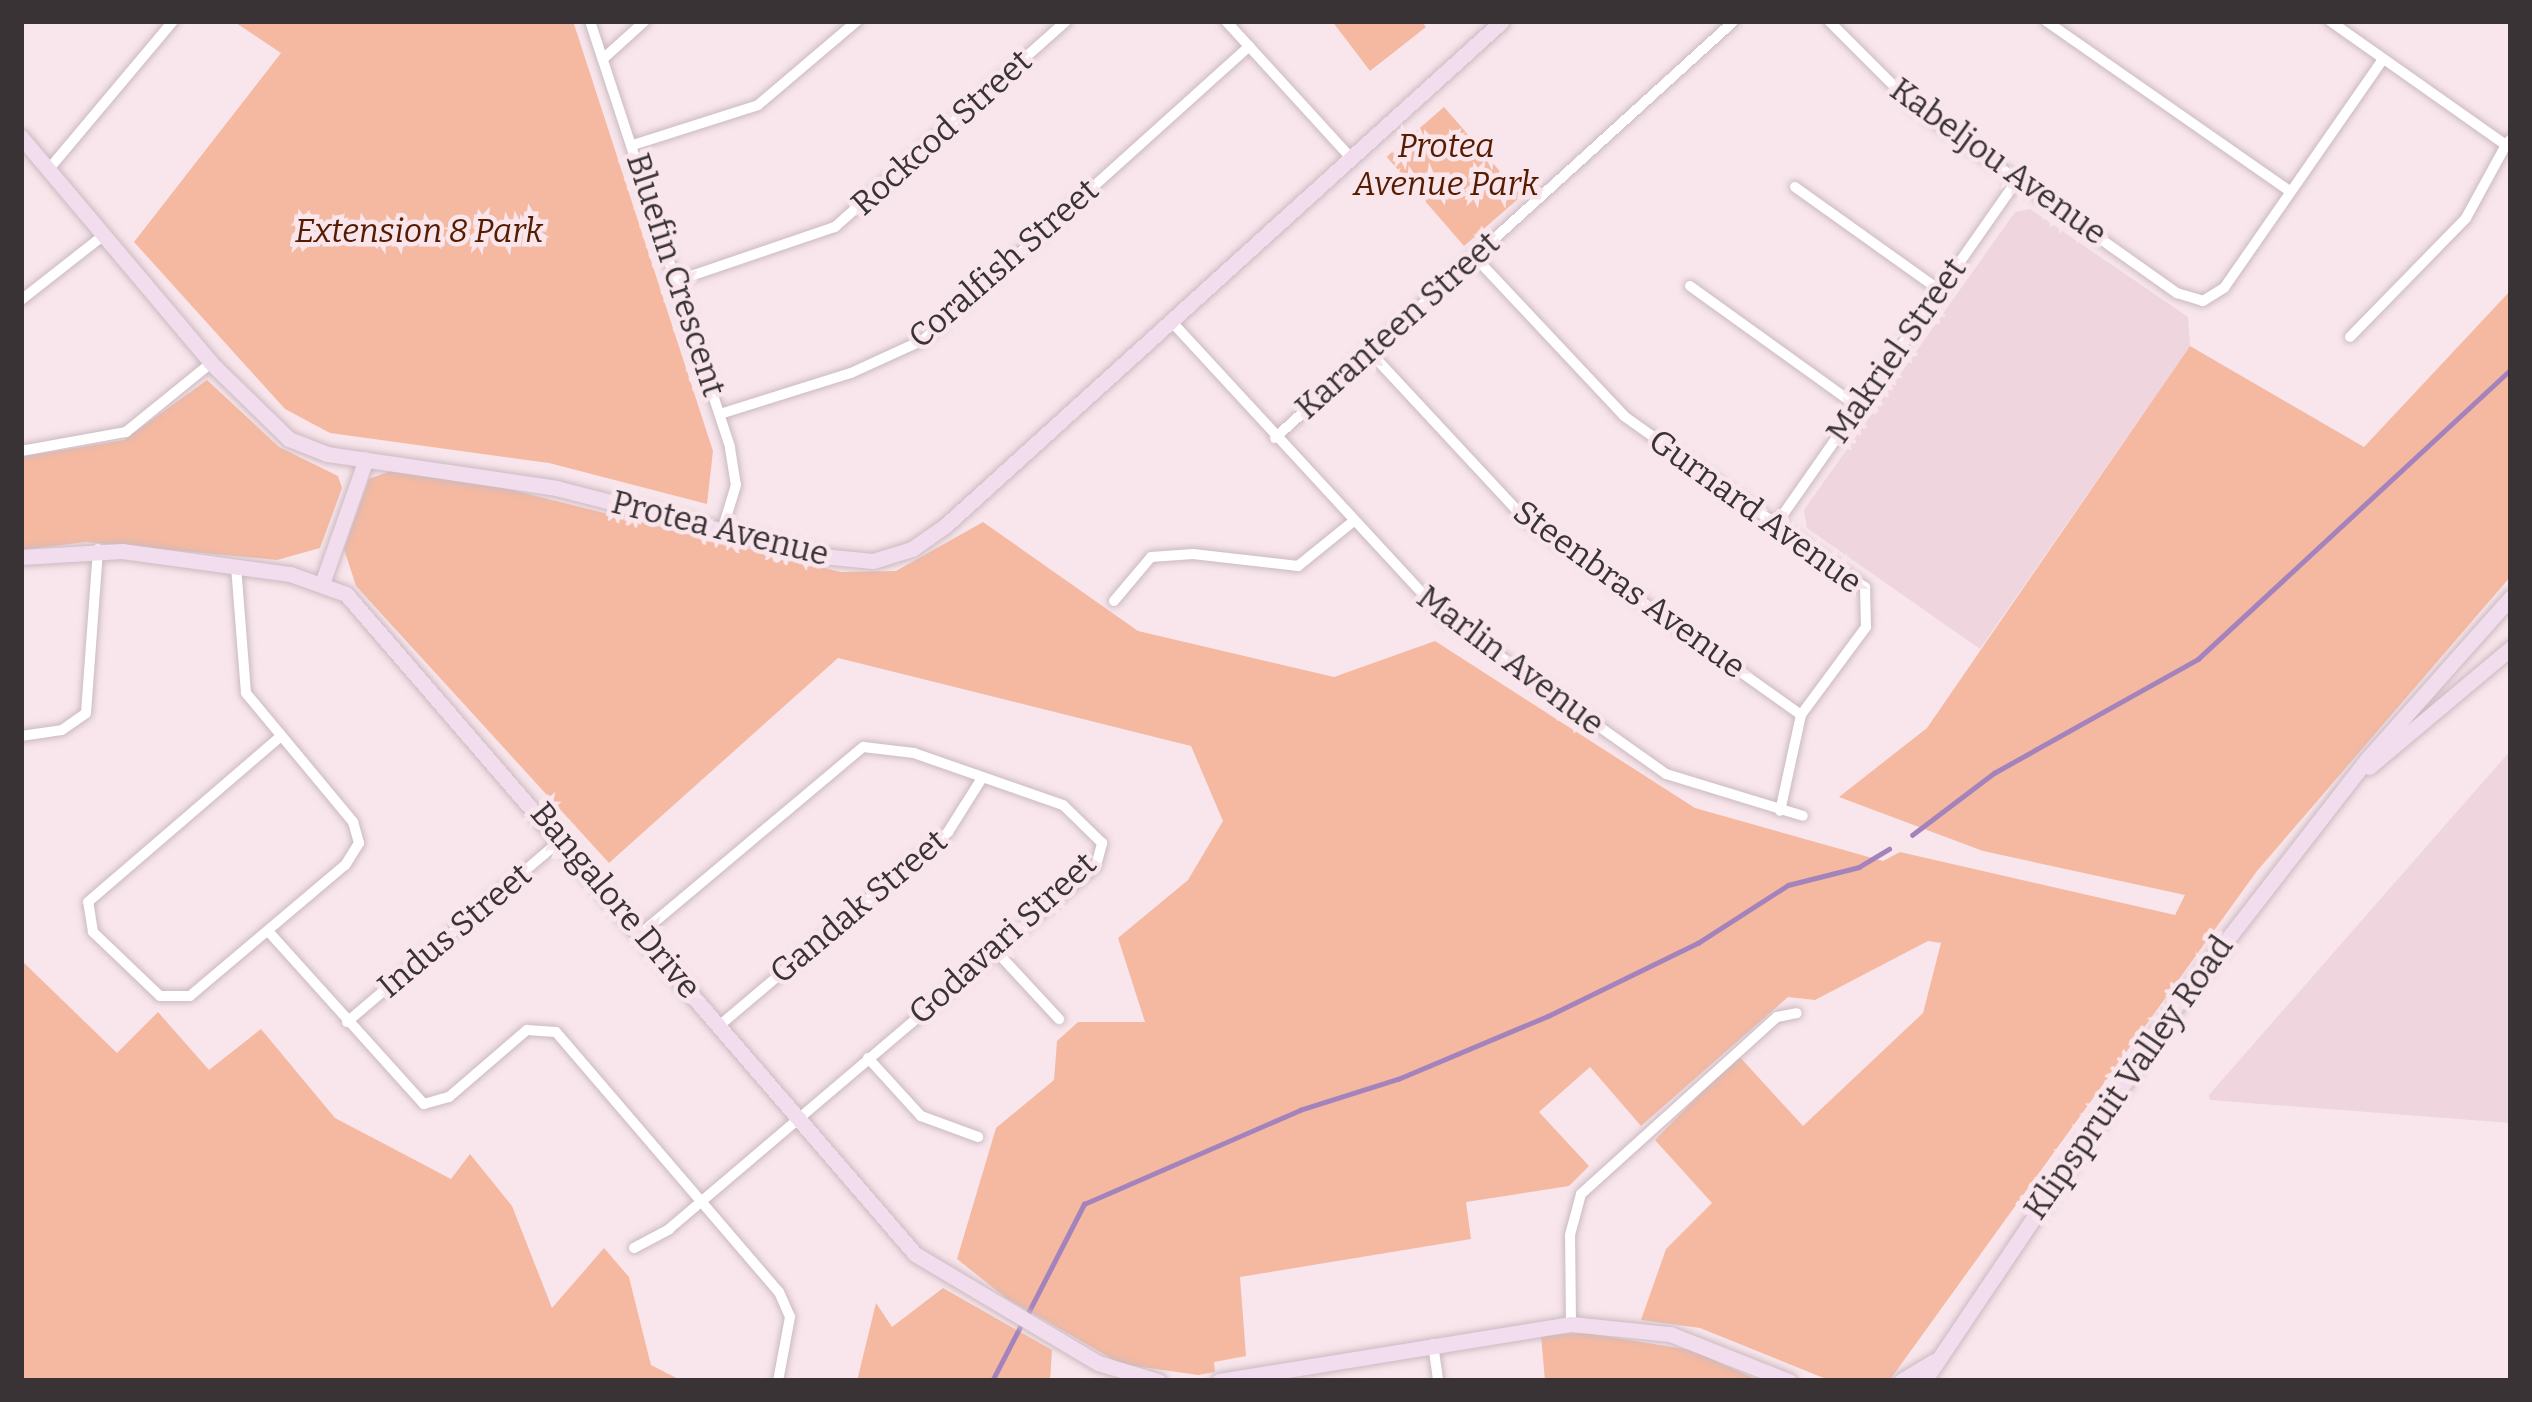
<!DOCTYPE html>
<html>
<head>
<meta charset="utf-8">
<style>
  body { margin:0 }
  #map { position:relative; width:2532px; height:1402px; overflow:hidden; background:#f8e6ec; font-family:Bitter,serif }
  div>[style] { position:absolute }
  .built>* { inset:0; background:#eed5de }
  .green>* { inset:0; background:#f5b9a1; transform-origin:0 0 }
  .stream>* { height:4.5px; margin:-2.25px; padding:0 2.25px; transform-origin:2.25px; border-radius:2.25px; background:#a483bd }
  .roads { filter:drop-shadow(0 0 3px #cbbac0) drop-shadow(0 0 3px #cbbac0) }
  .street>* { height:10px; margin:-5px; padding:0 5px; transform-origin:5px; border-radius:5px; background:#fff }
  .secondary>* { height:15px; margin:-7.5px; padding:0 7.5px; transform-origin:7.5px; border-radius:7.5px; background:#f2ddee }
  span { translate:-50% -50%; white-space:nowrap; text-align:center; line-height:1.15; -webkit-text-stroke:9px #f8e6ec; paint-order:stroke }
  .street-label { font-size:33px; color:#3a3335 }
  .park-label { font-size:33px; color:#571b00; font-style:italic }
  .frame { position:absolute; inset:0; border:24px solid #3a3335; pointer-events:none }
</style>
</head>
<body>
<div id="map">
  <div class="built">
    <div style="clip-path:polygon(2030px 209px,2188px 317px,2190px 346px,1980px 649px,1807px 528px,1804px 510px,2015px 212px)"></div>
    <div style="clip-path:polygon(2511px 750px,2511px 1123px,2210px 1100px,2209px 1095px)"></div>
  </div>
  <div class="green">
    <div style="clip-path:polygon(233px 21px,573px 21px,713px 451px,707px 504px,549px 463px,330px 433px,285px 409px,134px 242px,281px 53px)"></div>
    <div style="clip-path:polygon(1332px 21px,1421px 21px,1426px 27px,1370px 71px)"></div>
    <div style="left:1444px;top:107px;width:118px;height:76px;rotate:49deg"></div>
    <div style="clip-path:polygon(2511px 290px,2511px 576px,2257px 871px,1889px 1381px,1831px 1381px,1700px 1328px,1641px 1320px,1666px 1249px,1712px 1203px,1655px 1140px,1738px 1055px,1803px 1126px,1923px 1013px,1941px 943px,1928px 941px,1815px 1000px,1788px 997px,1641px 1126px,1590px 1067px,1539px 1112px,1589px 1166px,1569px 1186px,1466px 1202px,1471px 1239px,1240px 1277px,1246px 1356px,1214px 1362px,1215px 1372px,1198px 1375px,1121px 1364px,1006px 1298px,957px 1259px,996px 1128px,1054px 1080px,1057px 1041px,1078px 1022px,1145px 1022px,1118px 938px,1188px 880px,1223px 821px,1191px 746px,838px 658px,609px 863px,356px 586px,344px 549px,369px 479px,393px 470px,508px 489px,841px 572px,896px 571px,983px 522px,1138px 631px,1334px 677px,1435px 641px,1695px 808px,1883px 861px,1900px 852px,2175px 915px,2185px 895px,1983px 851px,1839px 797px,1927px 728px,2190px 346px,2364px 447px)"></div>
    <div style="clip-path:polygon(207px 380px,279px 447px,338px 476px,342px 488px,320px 548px,277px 560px,86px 542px,21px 550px,21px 457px,124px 440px)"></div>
    <div style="clip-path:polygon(21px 960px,117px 1053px,158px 1012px,209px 1070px,261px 1029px,335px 1118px,451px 1179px,470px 1154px,512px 1206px,552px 1308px,604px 1248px,629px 1277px,651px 1365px,682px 1381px,21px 1381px)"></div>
    <div style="clip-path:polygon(943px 1288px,1052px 1350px,1050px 1381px,857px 1381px,876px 1303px,892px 1327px)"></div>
    <div style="clip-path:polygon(1585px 1333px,1691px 1350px,1760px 1381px,1545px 1381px,1541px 1335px)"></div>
  </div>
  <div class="stream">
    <div style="left:1912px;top:835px;width:103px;rotate:-37.1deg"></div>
    <div style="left:1994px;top:773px;width:234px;rotate:-29.2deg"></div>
    <div style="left:2198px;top:659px;width:427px;rotate:-42.8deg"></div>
    <div style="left:1027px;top:1315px;width:125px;rotate:-62.8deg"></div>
    <div style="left:1084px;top:1204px;width:236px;rotate:-23.5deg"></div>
    <div style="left:1300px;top:1110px;width:103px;rotate:-17.6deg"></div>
    <div style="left:1398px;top:1079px;width:163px;rotate:-22.8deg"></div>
    <div style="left:1548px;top:1016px;width:167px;rotate:-26deg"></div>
    <div style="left:1698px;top:943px;width:107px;rotate:-32.8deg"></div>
    <div style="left:1788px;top:885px;width:73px;rotate:-14.2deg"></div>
    <div style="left:1859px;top:867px;width:35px;rotate:-31deg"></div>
    <div style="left:992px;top:1381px;width:63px;rotate:-62.6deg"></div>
  </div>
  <div class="roads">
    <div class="street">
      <div style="left:590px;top:21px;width:449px;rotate:71.8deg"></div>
      <div style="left:730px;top:448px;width:37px;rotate:81deg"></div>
      <div style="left:736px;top:485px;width:48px;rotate:106.9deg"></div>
      <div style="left:1226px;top:21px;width:185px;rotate:47.6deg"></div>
      <div style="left:1829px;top:21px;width:124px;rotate:45deg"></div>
      <div style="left:1917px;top:109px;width:319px;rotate:35.3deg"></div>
      <div style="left:2177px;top:293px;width:27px;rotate:17deg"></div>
      <div style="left:2203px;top:301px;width:25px;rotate:-32deg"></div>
      <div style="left:2224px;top:288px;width:279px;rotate:-55.2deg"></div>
      <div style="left:2046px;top:21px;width:295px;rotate:34.9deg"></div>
      <div style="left:2330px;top:21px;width:215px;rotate:35.2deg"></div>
      <div style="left:2506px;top:145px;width:8px;rotate:-50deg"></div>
      <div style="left:604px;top:58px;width:55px;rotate:-42.1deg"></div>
      <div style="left:633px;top:145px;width:131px;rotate:-17.7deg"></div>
      <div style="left:758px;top:105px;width:130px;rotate:-40.3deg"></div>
      <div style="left:49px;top:169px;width:193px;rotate:-50deg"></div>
      <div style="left:1795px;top:187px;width:179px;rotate:35.5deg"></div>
      <div style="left:1474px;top:256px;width:219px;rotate:46.8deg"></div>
      <div style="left:1624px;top:416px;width:296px;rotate:35.4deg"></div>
      <div style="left:1865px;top:587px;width:40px;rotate:88.6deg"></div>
      <div style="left:1866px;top:627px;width:109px;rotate:126.5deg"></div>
      <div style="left:1801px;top:715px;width:98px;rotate:102.3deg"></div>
      <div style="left:676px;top:281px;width:168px;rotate:-18.8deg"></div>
      <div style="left:835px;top:227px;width:310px;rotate:-41.7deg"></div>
      <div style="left:1690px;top:286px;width:206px;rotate:35.7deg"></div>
      <div style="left:21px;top:300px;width:105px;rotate:-38.1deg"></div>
      <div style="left:1171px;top:321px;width:401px;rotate:47.3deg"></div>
      <div style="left:1443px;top:616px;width:273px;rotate:35.3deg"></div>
      <div style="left:1666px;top:774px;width:143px;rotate:17deg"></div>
      <div style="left:2350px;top:337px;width:166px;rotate:-45.7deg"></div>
      <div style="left:2466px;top:218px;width:83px;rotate:-61.3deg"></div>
      <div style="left:1368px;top:350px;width:229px;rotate:47.1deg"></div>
      <div style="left:1524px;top:518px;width:340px;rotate:35.4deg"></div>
      <div style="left:720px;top:414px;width:137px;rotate:-17.4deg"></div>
      <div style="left:851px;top:373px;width:79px;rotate:-24.6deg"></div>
      <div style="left:923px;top:340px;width:439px;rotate:-42deg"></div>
      <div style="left:1275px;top:438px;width:620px;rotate:-42.26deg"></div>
      <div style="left:21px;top:451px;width:107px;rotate:-10.3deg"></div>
      <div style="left:126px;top:432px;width:109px;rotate:-39.1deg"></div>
      <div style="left:1777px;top:523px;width:420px;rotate:-55deg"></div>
      <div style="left:236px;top:566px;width:127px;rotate:85.5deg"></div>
      <div style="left:246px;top:693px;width:168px;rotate:50.3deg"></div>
      <div style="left:353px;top:822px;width:22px;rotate:74deg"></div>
      <div style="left:359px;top:843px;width:26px;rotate:122deg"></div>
      <div style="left:345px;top:865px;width:203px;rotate:139.8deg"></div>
      <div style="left:190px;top:996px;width:30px;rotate:180deg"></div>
      <div style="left:160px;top:996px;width:93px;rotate:-136.3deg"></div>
      <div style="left:93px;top:932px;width:30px;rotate:-99deg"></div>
      <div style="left:88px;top:902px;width:255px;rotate:-40.7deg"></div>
      <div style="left:1114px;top:601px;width:57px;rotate:-49.9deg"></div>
      <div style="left:1151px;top:557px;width:42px;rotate:-4.1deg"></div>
      <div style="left:1193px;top:554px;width:106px;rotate:6.5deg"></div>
      <div style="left:1298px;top:566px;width:67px;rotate:-38.9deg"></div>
      <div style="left:21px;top:736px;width:41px;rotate:-8.3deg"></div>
      <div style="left:62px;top:730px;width:29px;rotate:-35deg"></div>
      <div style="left:86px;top:713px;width:164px;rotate:-85.8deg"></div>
      <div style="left:268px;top:931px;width:233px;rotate:48deg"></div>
      <div style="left:424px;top:1104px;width:26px;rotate:-16deg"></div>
      <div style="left:449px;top:1097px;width:103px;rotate:-40.7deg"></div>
      <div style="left:527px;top:1030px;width:29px;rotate:4deg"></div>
      <div style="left:556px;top:1032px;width:343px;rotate:49.4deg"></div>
      <div style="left:779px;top:1292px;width:27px;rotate:66deg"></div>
      <div style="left:790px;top:1317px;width:65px;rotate:100.6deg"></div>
      <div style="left:996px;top:951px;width:93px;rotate:47.2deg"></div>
      <div style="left:347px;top:1022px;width:282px;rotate:-40.4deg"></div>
      <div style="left:720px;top:1025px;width:299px;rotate:-40.2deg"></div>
      <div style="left:948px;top:832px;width:64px;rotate:-57.8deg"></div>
      <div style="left:868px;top:1058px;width:79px;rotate:47.6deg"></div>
      <div style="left:921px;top:1116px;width:61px;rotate:20.2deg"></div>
      <div style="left:634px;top:1248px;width:40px;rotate:-28deg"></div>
      <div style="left:669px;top:1229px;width:560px;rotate:-40.37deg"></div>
      <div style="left:1096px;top:866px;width:24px;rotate:-75deg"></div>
      <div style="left:1102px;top:843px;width:54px;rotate:-135.7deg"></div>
      <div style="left:1063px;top:805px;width:158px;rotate:-160.8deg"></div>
      <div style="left:914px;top:753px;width:51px;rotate:-173.3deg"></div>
      <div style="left:863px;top:747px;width:290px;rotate:140deg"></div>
      <div style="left:1571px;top:1324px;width:89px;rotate:-90.6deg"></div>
      <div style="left:1570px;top:1235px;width:42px;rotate:-75deg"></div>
      <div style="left:1581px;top:1194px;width:264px;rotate:-42.1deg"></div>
      <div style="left:1777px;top:1017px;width:20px;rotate:-11deg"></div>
      <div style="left:1433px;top:1344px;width:37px;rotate:82deg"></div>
    </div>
    <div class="secondary">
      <div style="left:21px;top:137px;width:295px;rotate:49.9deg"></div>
      <div style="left:211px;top:363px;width:109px;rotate:44.3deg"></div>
      <div style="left:289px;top:439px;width:41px;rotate:21.5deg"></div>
      <div style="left:327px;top:454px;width:232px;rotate:8.4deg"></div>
      <div style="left:556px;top:488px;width:275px;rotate:14.3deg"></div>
      <div style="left:822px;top:556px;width:51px;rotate:5.6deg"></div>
      <div style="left:873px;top:561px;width:41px;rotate:-17.1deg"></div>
      <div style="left:912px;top:549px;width:42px;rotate:-35.2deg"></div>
      <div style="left:946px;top:525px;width:750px;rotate:-42.19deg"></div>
      <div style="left:21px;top:557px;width:101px;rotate:-3.4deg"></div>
      <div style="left:122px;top:551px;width:170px;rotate:7.8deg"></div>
      <div style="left:290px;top:574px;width:59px;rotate:19.7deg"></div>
      <div style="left:346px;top:594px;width:871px;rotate:49.23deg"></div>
      <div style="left:915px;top:1254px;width:213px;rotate:30.8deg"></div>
      <div style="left:1098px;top:1363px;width:63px;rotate:16.7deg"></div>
      <div style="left:323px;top:581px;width:129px;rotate:-70.6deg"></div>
      <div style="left:2369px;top:767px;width:185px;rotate:-40deg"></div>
      <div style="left:1219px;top:1381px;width:357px;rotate:-9.2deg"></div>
      <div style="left:1571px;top:1324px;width:100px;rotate:5.8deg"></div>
      <div style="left:1670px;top:1334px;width:128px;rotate:21.6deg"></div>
      <div style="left:1901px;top:1381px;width:39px;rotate:-31deg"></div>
      <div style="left:1924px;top:1381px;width:460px;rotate:-56.1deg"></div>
      <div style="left:2181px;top:999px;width:305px;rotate:-52.2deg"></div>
      <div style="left:2368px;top:758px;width:215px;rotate:-48.4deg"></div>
    </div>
  </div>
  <div class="street-label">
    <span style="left:942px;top:133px;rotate:-42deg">Rockcod Street</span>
    <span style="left:1998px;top:162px;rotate:36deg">Kabeljou Avenue</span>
    <span style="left:1004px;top:264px;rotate:-41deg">Coralfish Street</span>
    <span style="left:675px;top:275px;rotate:72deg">Bluefin Crescent</span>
    <span style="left:1398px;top:326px;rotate:-42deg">Karanteen Street</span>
    <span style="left:1897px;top:351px;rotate:-55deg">Makriel Street</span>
    <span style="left:1755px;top:512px;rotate:36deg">Gurnard Avenue</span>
    <span style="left:720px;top:529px;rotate:14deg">Protea Avenue</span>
    <span style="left:1629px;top:590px;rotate:36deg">Steenbras Avenue</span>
    <span style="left:1510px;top:661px;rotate:37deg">Marlin Avenue</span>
    <span style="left:615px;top:901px;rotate:50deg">Bangalore Drive</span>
    <span style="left:859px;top:907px;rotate:-40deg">Gandak Street</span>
    <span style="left:455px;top:931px;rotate:-40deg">Indus Street</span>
    <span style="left:1003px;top:939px;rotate:-42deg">Godavari Street</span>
    <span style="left:2129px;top:1078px;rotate:-55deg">Klipspruit Valley Road</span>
  </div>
  <div class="park-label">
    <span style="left:1446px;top:166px">Protea<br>Avenue Park</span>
    <span style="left:419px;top:232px">Extension 8 Park</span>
  </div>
  <div class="frame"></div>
</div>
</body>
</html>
